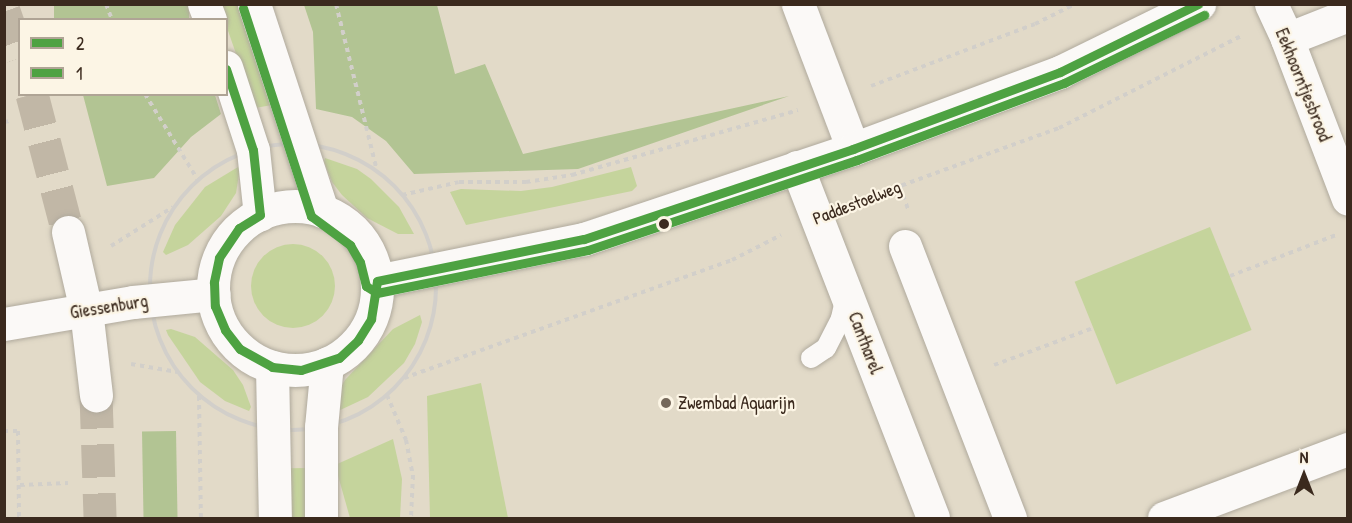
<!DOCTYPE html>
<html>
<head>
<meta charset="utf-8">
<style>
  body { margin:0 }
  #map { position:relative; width:1352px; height:523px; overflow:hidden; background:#e2dac8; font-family:"Patrick Hand",sans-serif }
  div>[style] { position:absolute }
  .green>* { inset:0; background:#c5d49c; transform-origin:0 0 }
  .round { border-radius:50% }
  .forest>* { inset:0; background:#b2c493; transform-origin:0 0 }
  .street-tunnel>* { height:33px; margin-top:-16.5px; transform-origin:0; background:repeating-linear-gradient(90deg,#c1b7a6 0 33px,transparent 0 49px) }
  .path>* { height:4px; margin-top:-2px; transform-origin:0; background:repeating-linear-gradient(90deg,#d2cfca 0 4.5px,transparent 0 9px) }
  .path>.ring { margin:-2px; padding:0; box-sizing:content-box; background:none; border:4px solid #d2cfca; border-radius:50% }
  .roads { filter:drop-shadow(0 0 2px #b0aa9d) drop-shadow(0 0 2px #b0aa9d) }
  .lane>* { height:20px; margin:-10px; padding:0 10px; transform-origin:10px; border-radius:10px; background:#fbf9f7 }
  .street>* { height:33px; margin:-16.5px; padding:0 16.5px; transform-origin:16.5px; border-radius:16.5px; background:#fbf9f7 }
  .secondary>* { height:33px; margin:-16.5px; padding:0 16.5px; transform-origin:16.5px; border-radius:16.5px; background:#fbf9f7 }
  .secondary>.ring { margin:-16.5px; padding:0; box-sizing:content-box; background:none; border:33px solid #fbf9f7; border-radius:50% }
  .bus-1>* { height:9px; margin:-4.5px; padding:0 4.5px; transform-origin:4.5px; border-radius:4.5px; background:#4ea242 }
  .bus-2>* { height:9px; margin:-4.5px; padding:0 4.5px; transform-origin:4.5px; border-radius:4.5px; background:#4ea242 }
  .dots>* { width:16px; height:16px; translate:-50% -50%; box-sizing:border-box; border:3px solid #fcf5e5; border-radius:50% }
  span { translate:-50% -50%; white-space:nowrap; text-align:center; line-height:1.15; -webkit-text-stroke:4.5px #fcf5e5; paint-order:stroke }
  .street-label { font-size:18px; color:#3b2a1e }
  .poi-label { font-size:18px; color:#3b2a1e }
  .left { translate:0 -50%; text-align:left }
  .frame { position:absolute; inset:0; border:6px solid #3b2a1e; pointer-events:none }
  .legend { position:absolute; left:18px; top:18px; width:210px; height:78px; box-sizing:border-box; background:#fcf5e5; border:2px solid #afa495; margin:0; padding:8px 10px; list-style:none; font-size:18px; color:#3b2a1e }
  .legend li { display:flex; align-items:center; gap:12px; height:30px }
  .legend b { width:30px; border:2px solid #afa495 }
  .north { position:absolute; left:1274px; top:445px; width:60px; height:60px; -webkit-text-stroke:4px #fcf5e5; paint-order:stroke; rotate:0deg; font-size:16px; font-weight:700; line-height:24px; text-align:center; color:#3b2a1e }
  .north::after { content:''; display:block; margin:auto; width:21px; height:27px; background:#3b2a1e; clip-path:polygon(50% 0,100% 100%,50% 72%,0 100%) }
</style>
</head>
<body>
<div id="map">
  <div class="green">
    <div style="clip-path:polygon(219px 5px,242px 5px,272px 105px,255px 108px)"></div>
    <div style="clip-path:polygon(325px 158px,357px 169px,371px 179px,399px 207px,414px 234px,398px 234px,367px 218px,342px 195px,332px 182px,324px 162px)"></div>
    <div style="clip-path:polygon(238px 167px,240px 168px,236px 193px,221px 216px,188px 245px,166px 255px,163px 252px,175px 225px,205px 187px)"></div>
    <div style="clip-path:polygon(631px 167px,637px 186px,632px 191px,466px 225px,450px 192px,461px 189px,521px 191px,552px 187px)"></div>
    <div style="left:1210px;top:227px;width:111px;height:146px;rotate:68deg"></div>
    <div class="round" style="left:251px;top:244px;width:84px;height:84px"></div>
    <div style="clip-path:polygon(420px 315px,422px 322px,415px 344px,404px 363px,368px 397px,336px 412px,338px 392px,345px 380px,393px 329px)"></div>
    <div style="clip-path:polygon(171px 329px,195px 337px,233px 370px,243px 385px,251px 407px,249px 411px,225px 401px,200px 382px,168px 335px,166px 330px)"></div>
    <div style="clip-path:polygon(481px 383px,508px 518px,430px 518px,427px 396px)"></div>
    <div style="clip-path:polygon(393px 439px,402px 479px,400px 518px,350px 518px,335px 465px)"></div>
    <div style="left:307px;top:468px;width:50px;height:18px;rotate:89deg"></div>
  </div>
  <div class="forest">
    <div style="left:54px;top:5px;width:135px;height:15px"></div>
    <div style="clip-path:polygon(304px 5px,437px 5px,455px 74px,485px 64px,523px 154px,789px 96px,578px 169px,414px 174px,386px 141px,352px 117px,316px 109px,313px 32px)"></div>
    <div style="clip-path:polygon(83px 95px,215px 95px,221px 114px,191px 137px,154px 178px,107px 186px)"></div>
    <div style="left:176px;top:431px;width:87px;height:34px;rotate:89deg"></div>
  </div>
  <div class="street-tunnel">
    <div style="left:4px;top:11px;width:49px;rotate:70.8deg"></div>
    <div style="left:32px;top:94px;width:143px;rotate:75.4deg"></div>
    <div style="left:96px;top:395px;width:123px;rotate:88.1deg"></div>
  </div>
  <div class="path">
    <div style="left:106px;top:4px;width:17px;rotate:69deg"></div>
    <div style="left:336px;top:4px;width:172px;rotate:76.2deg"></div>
    <div style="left:871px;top:86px;width:175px;rotate:-20.7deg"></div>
    <div style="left:1035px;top:24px;width:45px;rotate:-26.6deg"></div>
    <div style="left:145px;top:94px;width:101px;rotate:58.4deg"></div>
    <div style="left:4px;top:122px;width:6px;rotate:-9deg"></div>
    <div class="ring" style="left:150px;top:144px;width:282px;height:282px"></div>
    <div style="left:900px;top:187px;width:23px;rotate:70deg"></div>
    <div style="left:402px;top:195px;width:58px;rotate:-12.8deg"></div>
    <div style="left:459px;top:182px;width:67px"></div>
    <div style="left:526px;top:182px;width:47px;rotate:-8.7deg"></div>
    <div style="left:572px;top:175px;width:235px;rotate:-16deg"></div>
    <div style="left:851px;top:204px;width:221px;rotate:-20.1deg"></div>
    <div style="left:1059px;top:128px;width:206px;rotate:-26.8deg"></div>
    <div style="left:111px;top:246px;width:73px;rotate:-32.2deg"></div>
    <div style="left:1230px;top:276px;width:114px;rotate:-21.1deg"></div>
    <div style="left:131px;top:364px;width:47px;rotate:9.9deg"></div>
    <div style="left:994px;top:365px;width:106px;rotate:-20.5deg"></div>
    <div style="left:404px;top:378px;width:349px;rotate:-19.8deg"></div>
    <div style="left:732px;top:260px;width:55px;rotate:-27deg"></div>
    <div style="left:387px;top:395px;width:49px;rotate:67.1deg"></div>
    <div style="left:406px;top:440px;width:36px;rotate:79deg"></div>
    <div style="left:413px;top:475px;width:43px;rotate:92.7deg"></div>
    <div style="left:199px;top:396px;width:122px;rotate:89.1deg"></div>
    <div style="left:4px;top:431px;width:14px"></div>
    <div style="left:18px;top:431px;width:87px;rotate:89.3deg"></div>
    <div style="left:20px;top:485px;width:48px;rotate:-2.4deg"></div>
  </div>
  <div class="roads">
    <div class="lane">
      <div style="left:811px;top:358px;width:18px;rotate:-34deg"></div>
      <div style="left:826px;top:348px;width:34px;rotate:-63deg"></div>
      <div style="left:841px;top:318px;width:22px;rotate:-77deg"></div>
    </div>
    <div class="street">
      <div style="left:798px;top:4px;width:155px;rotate:69.2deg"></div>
      <div style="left:1271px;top:4px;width:38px;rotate:65deg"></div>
      <div style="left:1287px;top:39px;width:171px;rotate:69.1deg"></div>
      <div style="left:1287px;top:39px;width:66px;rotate:-21.5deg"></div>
      <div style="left:797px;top:167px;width:376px;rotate:68.8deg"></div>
      <div style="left:68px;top:232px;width:80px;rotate:77deg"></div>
      <div style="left:86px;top:310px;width:86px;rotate:83.3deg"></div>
      <div style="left:905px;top:246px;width:292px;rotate:68.9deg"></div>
      <div style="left:377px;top:281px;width:211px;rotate:-11.5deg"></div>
      <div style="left:584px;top:239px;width:284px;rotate:-18.5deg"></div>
      <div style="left:853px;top:149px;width:221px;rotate:-20.4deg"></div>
      <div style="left:1060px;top:72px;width:155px;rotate:-26.1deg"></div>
      <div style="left:4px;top:324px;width:131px;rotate:-9.7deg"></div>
      <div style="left:133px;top:302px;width:81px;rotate:-5.6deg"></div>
      <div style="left:1164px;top:518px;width:197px;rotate:-20.6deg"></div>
    </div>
    <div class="secondary">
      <div style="left:204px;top:4px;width:17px;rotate:69deg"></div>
      <div style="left:254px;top:4px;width:218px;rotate:71.8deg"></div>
      <div style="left:226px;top:67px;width:87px;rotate:72deg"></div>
      <div style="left:253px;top:150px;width:65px;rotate:83.9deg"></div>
      <div class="ring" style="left:213px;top:206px;width:131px;height:131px"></div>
      <div style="left:272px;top:367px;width:151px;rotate:88.9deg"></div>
      <div style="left:321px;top:518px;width:91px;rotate:-90deg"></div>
      <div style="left:321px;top:427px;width:64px;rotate:-84.6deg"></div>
    </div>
  </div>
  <div class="bus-1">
    <div style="left:226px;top:69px;width:85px;rotate:71.6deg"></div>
    <div style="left:253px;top:150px;width:65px;rotate:83.9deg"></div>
    <div style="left:260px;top:215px;width:25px;rotate:148deg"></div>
    <div style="left:239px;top:228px;width:36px;rotate:124deg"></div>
    <div style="left:219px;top:258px;width:25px;rotate:102deg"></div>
    <div style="left:214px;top:282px;width:24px;rotate:88deg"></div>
    <div style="left:215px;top:306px;width:26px;rotate:67deg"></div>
    <div style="left:225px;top:330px;width:24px;rotate:52deg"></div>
    <div style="left:240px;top:349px;width:37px;rotate:29deg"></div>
    <div style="left:272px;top:367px;width:29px;rotate:6deg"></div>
    <div style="left:301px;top:370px;width:40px;rotate:-18deg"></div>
    <div style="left:339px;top:358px;width:26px;rotate:-43deg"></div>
    <div style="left:358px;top:340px;width:25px;rotate:-58deg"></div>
    <div style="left:371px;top:319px;width:38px;rotate:-81deg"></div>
    <div style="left:377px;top:281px;width:211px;rotate:-11.5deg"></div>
    <div style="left:584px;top:239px;width:284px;rotate:-18.5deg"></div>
    <div style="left:853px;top:149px;width:221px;rotate:-20.4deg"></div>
    <div style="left:1060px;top:72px;width:154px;rotate:-26.2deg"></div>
  </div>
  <div class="bus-2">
    <div style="left:243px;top:8px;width:219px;rotate:71.9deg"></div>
    <div style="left:311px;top:216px;width:49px;rotate:36.6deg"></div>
    <div style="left:350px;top:245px;width:20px;rotate:60deg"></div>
    <div style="left:360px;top:262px;width:25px;rotate:76deg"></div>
    <div style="left:366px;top:286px;width:13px;rotate:32deg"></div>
    <div style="left:377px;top:293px;width:215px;rotate:-11.5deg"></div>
    <div style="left:588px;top:250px;width:284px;rotate:-18.5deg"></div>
    <div style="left:857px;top:160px;width:221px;rotate:-20.4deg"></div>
    <div style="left:1064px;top:83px;width:156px;rotate:-25.9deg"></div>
  </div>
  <div class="dots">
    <div style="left:664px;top:224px;background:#3b2a1e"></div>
    <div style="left:666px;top:403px;background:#75685a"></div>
  </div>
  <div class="street-label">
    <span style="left:1303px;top:85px;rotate:68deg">Eekhoorntjesbrood</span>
    <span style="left:857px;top:203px;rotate:-21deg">Paddestoelweg</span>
    <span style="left:109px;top:307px;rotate:-9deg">Giessenburg</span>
    <span style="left:865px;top:343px;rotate:69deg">Cantharel</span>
  </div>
  <div class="poi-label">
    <span class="left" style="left:678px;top:403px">Zwembad Aquarijn</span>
  </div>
  <div class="frame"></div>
  <ul class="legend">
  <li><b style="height:8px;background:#4ea242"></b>2</li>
  <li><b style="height:8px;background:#4ea242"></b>1</li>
  </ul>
  <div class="north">N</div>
</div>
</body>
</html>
